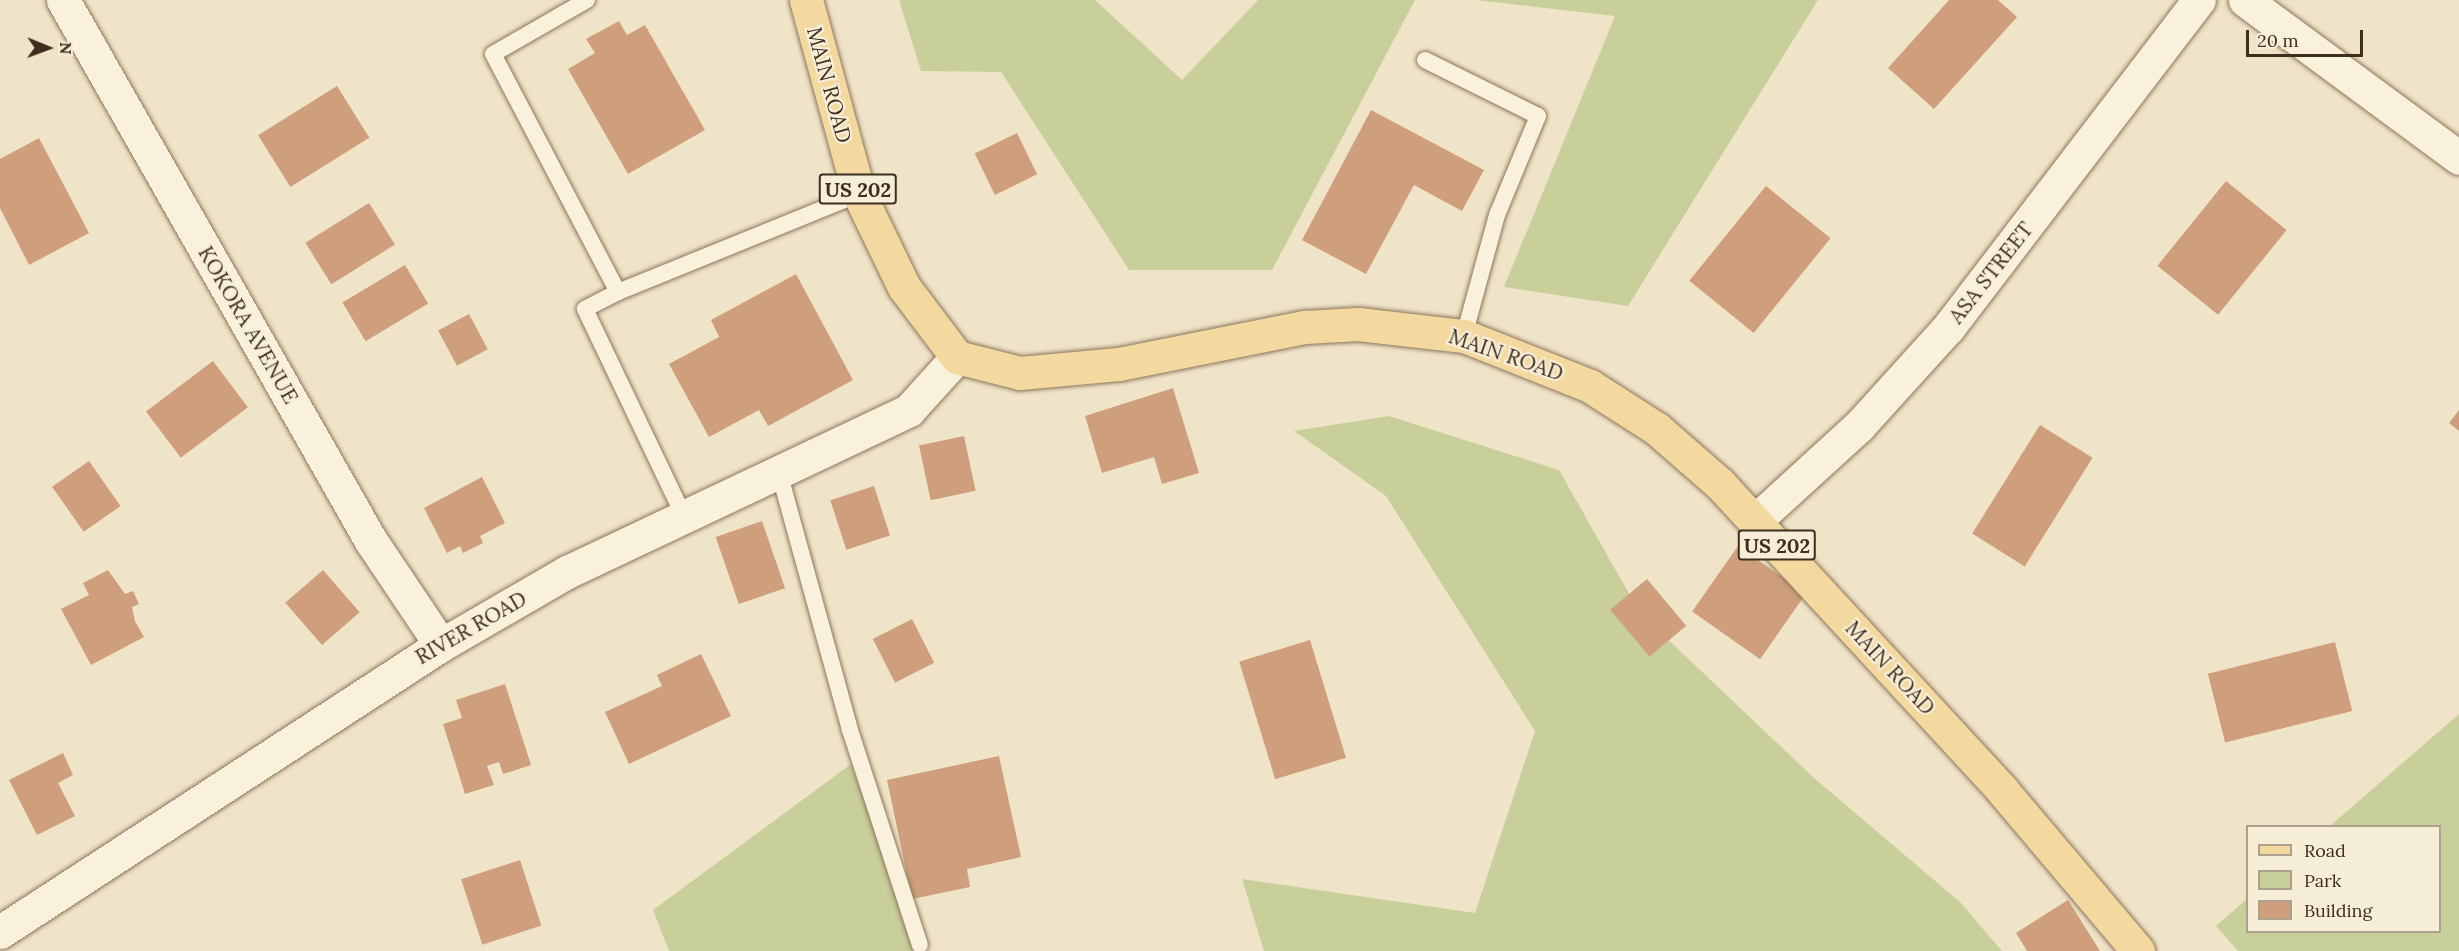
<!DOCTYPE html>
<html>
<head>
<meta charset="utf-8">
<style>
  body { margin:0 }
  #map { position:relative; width:2459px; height:951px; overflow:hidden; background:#f0e4c8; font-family:Lora,serif }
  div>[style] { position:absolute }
  .green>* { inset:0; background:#c9cf9b }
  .building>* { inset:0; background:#cf9f7d; transform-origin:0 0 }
  .roads { filter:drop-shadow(0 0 2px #8d765c) drop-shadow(0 0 2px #8d765c) }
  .lane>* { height:16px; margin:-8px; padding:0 8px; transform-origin:8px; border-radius:8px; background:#faf1dc }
  .street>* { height:33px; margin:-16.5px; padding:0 16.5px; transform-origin:16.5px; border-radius:16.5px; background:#faf1dc }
  .secondary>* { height:33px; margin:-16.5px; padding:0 16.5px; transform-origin:16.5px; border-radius:16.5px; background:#faf1dc }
  .primary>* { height:33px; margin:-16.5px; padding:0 16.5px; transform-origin:16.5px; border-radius:16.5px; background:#f3d9a0 }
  span { translate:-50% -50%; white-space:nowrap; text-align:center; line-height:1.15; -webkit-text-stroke:4.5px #f7eed8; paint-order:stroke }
  .shield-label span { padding:2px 4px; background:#f7eed8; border:2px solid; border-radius:4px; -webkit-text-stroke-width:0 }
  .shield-label { font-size:20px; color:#3d2e20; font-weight:700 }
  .street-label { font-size:21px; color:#3d2e20 }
  .legend { position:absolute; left:2246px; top:825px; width:195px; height:108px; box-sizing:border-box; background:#f7eed8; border:2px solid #ada18e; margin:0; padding:8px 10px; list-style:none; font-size:18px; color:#3d2e20 }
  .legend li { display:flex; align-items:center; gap:12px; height:30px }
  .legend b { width:30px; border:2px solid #ada18e }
  .north { position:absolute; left:18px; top:18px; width:60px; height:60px; -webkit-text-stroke:4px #f7eed8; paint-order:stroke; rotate:91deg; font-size:16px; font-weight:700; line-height:24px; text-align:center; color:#3d2e20 }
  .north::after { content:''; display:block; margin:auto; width:21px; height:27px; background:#3d2e20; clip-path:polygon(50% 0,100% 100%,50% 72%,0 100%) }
  .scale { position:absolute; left:2246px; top:30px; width:117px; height:27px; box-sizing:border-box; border:3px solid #3d2e20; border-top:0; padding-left:8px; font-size:18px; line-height:21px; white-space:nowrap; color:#3d2e20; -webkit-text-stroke:4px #f7eed8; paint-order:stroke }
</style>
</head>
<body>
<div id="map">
  <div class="green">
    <div style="clip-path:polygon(899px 0,1095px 0,1182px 80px,1258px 0,1415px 0,1272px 270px,1129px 270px,1001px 72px,921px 71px)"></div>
    <div style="clip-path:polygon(1475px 0,1818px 0,1628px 306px,1504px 287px,1615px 16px)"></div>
    <div style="clip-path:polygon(1389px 416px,1559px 470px,1640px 613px,1814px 778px,1960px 902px,2002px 951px,1264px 951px,1242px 879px,1475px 913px,1535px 731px,1386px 496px,1294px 431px)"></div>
    <div style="clip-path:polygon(2459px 714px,2459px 951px,2238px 951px,2216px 926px,2247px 899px,2248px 932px,2440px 932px,2440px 826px,2330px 826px)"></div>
    <div style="clip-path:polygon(851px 764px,919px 951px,669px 951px,653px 910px)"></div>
  </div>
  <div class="building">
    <div style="clip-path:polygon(1949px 0,1998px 0,2017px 17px,1934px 109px,1888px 68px)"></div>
    <div style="clip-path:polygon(619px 21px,627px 35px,645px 25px,705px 130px,628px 174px,568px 69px,595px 53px,586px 39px)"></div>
    <div style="left:337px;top:86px;width:61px;height:93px;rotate:58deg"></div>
    <div style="clip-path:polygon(1371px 110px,1484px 170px,1462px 211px,1414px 185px,1366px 274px,1302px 240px)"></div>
    <div style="left:1017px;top:133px;width:46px;height:47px;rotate:64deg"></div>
    <div style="clip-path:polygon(39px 138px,89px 233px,29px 265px,0 208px,0 159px)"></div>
    <div style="left:2226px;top:181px;width:78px;height:109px;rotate:39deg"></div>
    <div style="left:1766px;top:186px;width:83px;height:122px;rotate:39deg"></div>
    <div style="left:369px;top:203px;width:49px;height:75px;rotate:58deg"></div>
    <div style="left:405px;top:265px;width:45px;height:73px;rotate:59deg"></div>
    <div style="clip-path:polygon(796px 274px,853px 380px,768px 426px,759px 410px,709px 437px,669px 364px,719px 337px,711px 320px)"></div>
    <div style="left:469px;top:314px;width:40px;height:35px;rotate:62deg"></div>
    <div style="left:213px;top:361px;width:58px;height:84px;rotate:53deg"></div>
    <div style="clip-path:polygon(1173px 388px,1199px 473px,1162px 484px,1154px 457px,1102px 473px,1085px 416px)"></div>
    <div style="clip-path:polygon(2459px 410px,2459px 431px,2449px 423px)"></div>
    <div style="left:2040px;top:425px;width:62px;height:128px;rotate:32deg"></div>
    <div style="left:964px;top:436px;width:56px;height:46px;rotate:78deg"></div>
    <div style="left:89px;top:461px;width:55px;height:45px;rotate:55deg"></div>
    <div style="clip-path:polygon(482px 477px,505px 523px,480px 536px,483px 543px,463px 553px,460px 546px,447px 553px,424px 508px)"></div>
    <div style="left:874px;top:486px;width:52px;height:46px;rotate:72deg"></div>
    <div style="left:762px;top:521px;width:71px;height:49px;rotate:71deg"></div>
    <div style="left:1738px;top:546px;width:83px;height:80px;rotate:35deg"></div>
    <div style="clip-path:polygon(108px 570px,125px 594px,133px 591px,139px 604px,132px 607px,135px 621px,144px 637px,91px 665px,61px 609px,89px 595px,83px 583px)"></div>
    <div style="left:323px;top:570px;width:56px;height:50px;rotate:49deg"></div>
    <div style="left:1647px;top:579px;width:61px;height:48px;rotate:50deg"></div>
    <div style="left:912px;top:619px;width:49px;height:44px;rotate:63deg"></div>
    <div style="left:1310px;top:640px;width:123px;height:74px;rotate:73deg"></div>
    <div style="left:2335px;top:642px;width:71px;height:131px;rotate:76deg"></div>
    <div style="clip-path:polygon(701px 654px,731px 716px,629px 764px,605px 712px,662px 686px,657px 675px)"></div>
    <div style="clip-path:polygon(505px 684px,531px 765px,503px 774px,499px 762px,487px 766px,494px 785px,465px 794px,443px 724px,462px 718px,456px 700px)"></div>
    <div style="clip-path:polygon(63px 753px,73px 775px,58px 783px,75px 816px,37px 835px,9px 780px)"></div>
    <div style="clip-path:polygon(999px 756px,1021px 857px,967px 869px,970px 887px,912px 899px,887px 780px)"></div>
    <div style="left:520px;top:860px;width:69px;height:62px;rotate:72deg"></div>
    <div style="clip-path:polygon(2068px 900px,2100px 951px,2027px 951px,2016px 933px)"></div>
  </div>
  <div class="roads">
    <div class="lane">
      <div style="left:587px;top:0;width:108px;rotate:150.1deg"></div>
      <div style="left:493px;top:54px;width:269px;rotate:62.3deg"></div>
      <div style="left:618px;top:292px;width:260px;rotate:-22.1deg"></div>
      <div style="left:1425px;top:60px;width:126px;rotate:26.4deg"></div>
      <div style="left:1538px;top:116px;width:107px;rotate:112.5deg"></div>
      <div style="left:1497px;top:215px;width:125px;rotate:105.3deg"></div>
      <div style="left:618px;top:292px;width:37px;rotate:153deg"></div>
      <div style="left:585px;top:309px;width:230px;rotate:64.5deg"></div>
      <div style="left:779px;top:472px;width:268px;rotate:74.6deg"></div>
      <div style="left:850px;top:730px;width:226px;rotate:72deg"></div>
    </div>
    <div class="street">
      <div style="left:63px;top:0;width:623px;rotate:60.35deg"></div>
      <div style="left:371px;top:541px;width:125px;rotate:56.1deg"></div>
      <div style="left:2245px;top:0;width:266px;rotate:36.4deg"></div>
      <div style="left:1755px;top:521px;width:141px;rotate:-42.4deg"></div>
      <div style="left:1859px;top:426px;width:132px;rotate:-47.8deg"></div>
      <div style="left:1948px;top:328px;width:413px;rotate:-52.6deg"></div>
    </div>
    <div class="secondary">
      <div style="left:0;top:932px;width:526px;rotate:-33.06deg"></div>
      <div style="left:441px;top:645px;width:146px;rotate:-30.1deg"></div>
      <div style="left:567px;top:572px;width:378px;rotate:-25.3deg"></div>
      <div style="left:909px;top:410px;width:72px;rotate:-47.8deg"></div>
    </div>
    <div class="primary">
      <div style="left:806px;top:0;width:201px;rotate:74.7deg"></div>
      <div style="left:859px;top:194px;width:103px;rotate:64.2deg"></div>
      <div style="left:904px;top:287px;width:88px;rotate:52.9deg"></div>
      <div style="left:957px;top:357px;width:65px;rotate:14.3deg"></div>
      <div style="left:1020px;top:373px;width:99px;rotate:-5.2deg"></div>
      <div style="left:1119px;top:364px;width:190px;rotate:-11.3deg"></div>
      <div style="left:1305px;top:327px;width:53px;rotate:-3.2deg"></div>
      <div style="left:1358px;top:324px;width:107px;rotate:6.5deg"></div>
      <div style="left:1464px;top:336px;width:136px;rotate:21.6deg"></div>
      <div style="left:1590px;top:386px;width:80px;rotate:32.7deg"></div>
      <div style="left:1657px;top:429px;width:84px;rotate:41.1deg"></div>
      <div style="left:1720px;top:484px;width:416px;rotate:47.3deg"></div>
      <div style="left:2002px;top:790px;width:211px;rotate:49.8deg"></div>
    </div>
  </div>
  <div class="shield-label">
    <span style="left:858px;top:189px">US 202</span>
    <span style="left:1777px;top:545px">US 202</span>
  </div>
  <div class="street-label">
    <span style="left:829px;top:85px;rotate:75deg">MAIN ROAD</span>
    <span style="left:1991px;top:273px;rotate:-52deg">ASA STREET</span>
    <span style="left:248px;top:325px;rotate:60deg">KOKORA AVENUE</span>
    <span style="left:1506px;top:355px;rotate:19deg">MAIN ROAD</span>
    <span style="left:471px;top:628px;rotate:-30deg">RIVER ROAD</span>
    <span style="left:1890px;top:668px;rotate:47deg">MAIN ROAD</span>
  </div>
  <ul class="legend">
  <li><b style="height:8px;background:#f3d9a0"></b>Road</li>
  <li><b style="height:16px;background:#c9cf9b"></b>Park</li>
  <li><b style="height:16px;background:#cf9f7d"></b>Building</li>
  </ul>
  <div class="north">N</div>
  <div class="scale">20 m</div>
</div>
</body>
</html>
